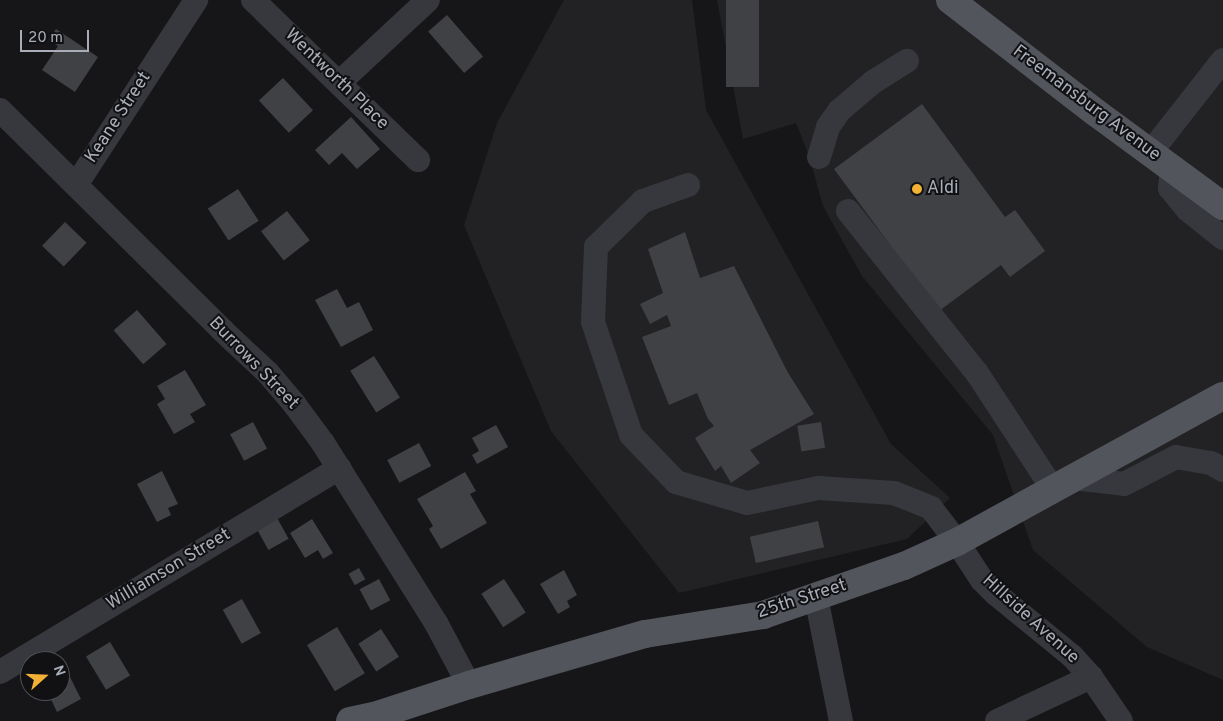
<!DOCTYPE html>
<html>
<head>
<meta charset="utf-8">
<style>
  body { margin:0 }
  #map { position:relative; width:1223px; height:721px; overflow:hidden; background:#161618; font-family:Overpass,sans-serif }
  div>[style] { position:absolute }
  .built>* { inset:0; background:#222225 }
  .building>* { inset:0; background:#404145; transform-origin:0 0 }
  .minor>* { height:24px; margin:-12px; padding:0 12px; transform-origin:12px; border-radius:12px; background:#37383d }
  .major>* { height:28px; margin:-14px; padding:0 14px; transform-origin:14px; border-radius:14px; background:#53555c }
  .dots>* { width:14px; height:14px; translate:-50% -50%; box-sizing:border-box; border:2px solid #111113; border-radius:50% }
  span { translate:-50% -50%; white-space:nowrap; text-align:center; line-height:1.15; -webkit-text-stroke:4px #111113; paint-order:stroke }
  .street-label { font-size:18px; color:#a8adb8 }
  .poi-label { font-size:18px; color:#a8adb8 }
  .left { translate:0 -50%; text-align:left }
  .north { position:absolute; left:20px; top:651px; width:50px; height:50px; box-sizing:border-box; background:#111113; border:1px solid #4d4f55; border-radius:50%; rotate:70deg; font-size:14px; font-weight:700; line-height:20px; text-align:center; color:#a8adb8 }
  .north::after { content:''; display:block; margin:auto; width:18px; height:22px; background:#f2b134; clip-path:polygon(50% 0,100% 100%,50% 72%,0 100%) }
  .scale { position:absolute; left:20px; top:30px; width:69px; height:22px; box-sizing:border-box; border:2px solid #a8adb8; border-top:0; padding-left:6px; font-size:15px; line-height:18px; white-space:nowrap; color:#a8adb8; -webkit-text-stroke:4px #111113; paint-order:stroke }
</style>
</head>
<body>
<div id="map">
  <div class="built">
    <div style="clip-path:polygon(564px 0,692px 0,706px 110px,891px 444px,950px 498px,907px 539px,679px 593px,551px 431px,464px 225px,497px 123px)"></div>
    <div style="clip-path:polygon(717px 0,1223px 0,1223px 680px,1147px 647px,1033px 550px,993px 435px,862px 276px,823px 206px,809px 156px,796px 123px,743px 139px)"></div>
  </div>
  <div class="building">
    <div style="left:726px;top:0;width:33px;height:87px"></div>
    <div style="left:447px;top:15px;width:55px;height:25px;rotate:49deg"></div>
    <div style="clip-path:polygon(56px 29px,98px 57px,75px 92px,42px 70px,58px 46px,49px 40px)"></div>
    <div style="left:283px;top:78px;width:44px;height:33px;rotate:47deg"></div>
    <div style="clip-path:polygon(922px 104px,1005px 217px,1015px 210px,1045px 251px,1010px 277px,1001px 265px,939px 311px,834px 169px)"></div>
    <div style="clip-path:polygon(351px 117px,380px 149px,357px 169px,342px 153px,329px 165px,315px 150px)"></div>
    <div style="left:238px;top:189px;width:38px;height:36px;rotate:57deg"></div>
    <div style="left:287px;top:211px;width:37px;height:33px;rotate:52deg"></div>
    <div style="left:65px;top:222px;width:30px;height:33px;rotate:44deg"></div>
    <div style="clip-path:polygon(685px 232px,700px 278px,734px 266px,787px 371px,814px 414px,750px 450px,760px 463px,731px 483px,721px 466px,715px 471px,695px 438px,714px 426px,708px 419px,697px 393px,669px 405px,642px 337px,671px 326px,667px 315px,650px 324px,640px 304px,663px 293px,648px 249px)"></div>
    <div style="clip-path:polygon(337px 289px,347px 308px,359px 302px,373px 330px,341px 347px,315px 300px)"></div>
    <div style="left:137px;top:310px;width:45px;height:31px;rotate:49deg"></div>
    <div style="left:374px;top:356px;width:49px;height:28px;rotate:58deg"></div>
    <div style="clip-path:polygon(185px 370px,206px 405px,190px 414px,195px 422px,174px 434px,157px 404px,165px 399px,157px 386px)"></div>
    <div style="left:253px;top:422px;width:30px;height:26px;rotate:62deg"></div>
    <div style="left:821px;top:422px;width:26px;height:24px;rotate:81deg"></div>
    <div style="clip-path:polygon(496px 425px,508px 447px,477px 464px,472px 455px,479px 451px,472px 438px)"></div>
    <div style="left:419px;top:443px;width:26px;height:36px;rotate:62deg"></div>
    <div style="clip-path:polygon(162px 471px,178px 504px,168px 508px,171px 515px,157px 522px,137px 484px)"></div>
    <div style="clip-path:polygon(465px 472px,476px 491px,470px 494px,487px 523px,441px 549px,429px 529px,433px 526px,417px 499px)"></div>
    <div style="left:276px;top:516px;width:26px;height:23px;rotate:61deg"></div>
    <div style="clip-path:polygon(312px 519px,333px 553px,323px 559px,318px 550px,305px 558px,290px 533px)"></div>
    <div style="left:818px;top:521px;width:27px;height:70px;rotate:77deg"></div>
    <div style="left:359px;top:568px;width:13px;height:12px;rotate:61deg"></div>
    <div style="clip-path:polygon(564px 570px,577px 595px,567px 601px,570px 607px,558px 614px,540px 584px)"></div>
    <div style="left:379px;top:579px;width:24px;height:22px;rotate:62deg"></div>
    <div style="left:504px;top:579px;width:40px;height:27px;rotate:57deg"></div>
    <div style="left:242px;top:599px;width:39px;height:22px;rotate:61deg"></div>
    <div style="left:337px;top:627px;width:54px;height:35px;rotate:59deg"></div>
    <div style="left:381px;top:629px;width:33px;height:27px;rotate:57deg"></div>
    <div style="left:110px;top:642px;width:39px;height:28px;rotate:59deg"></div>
    <div style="clip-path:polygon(65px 667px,81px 699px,57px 712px,47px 691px,60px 691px,60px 669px)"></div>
  </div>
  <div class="minor">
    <div style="left:253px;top:0;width:230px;rotate:44.1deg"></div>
    <div style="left:340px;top:82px;width:120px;rotate:-43deg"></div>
    <div style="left:0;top:110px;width:313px;rotate:44.7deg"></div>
    <div style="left:222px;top:330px;width:63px;rotate:43.1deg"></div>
    <div style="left:268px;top:373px;width:42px;rotate:49.8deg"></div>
    <div style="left:295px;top:405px;width:47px;rotate:53.6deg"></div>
    <div style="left:323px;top:443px;width:213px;rotate:57.9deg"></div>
    <div style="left:436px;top:623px;width:70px;rotate:62deg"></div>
    <div style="left:1150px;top:153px;width:118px;rotate:-51.9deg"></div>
    <div style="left:819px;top:157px;width:31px;rotate:-73deg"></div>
    <div style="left:828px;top:127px;width:19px;rotate:-55deg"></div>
    <div style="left:839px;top:111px;width:45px;rotate:-40.5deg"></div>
    <div style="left:873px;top:82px;width:40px;rotate:-32deg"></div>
    <div style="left:1172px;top:169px;width:19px;rotate:96deg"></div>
    <div style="left:1170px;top:188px;width:28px;rotate:51deg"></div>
    <div style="left:1188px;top:210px;width:45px;rotate:38.7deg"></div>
    <div style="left:76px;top:185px;width:221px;rotate:-57deg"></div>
    <div style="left:688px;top:185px;width:48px;rotate:160.4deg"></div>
    <div style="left:643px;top:201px;width:66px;rotate:135.6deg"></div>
    <div style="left:596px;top:247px;width:75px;rotate:92.3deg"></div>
    <div style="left:593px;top:322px;width:119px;rotate:71.4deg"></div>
    <div style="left:631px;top:435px;width:65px;rotate:46.2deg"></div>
    <div style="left:676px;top:482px;width:74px;rotate:16.5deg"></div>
    <div style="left:747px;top:503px;width:74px;rotate:-11.8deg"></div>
    <div style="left:819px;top:488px;width:75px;rotate:3.8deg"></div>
    <div style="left:894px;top:493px;width:40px;rotate:22deg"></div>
    <div style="left:931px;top:508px;width:43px;rotate:52.6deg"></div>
    <div style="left:957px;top:542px;width:45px;rotate:56.7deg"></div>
    <div style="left:982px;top:580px;width:20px;rotate:45deg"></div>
    <div style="left:996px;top:594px;width:98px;rotate:39.2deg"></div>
    <div style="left:1072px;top:656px;width:28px;rotate:48deg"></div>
    <div style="left:1091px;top:677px;width:53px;rotate:55.7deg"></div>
    <div style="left:848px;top:211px;width:207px;rotate:51.5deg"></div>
    <div style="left:977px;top:373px;width:139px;rotate:56.8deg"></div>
    <div style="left:1074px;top:478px;width:50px;rotate:6.8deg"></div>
    <div style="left:1124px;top:484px;width:59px;rotate:-27.4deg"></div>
    <div style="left:1176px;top:457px;width:36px;rotate:10deg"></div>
    <div style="left:1211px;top:463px;width:14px;rotate:30deg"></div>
    <div style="left:816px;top:597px;width:126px;rotate:78.6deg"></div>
    <div style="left:0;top:672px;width:396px;rotate:-31deg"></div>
    <div style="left:997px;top:721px;width:104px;rotate:-25.1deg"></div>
  </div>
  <div class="major">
    <div style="left:950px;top:0;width:183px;rotate:37.7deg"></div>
    <div style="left:1095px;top:112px;width:159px;rotate:36.3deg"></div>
    <div style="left:350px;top:721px;width:25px;rotate:-12deg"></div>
    <div style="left:374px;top:716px;width:100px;rotate:-18.1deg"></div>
    <div style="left:469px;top:685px;width:183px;rotate:-16.2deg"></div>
    <div style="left:645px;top:634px;width:120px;rotate:-9.1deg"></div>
    <div style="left:763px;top:615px;width:149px;rotate:-19.2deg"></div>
    <div style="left:904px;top:566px;width:58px;rotate:-24.4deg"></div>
    <div style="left:957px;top:542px;width:303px;rotate:-28.8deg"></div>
  </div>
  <div class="dots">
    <div style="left:917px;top:189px;background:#f2b134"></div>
  </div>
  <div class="street-label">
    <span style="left:336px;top:80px;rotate:44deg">Wentworth Place</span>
    <span style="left:1086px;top:104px;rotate:37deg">Freemansburg Avenue</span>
    <span style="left:119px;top:118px;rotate:-57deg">Keane Street</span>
    <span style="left:253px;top:364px;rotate:46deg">Burrows Street</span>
    <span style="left:169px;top:570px;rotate:-31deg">Williamson Street</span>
    <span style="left:802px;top:600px;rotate:-18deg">25th Street</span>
    <span style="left:1030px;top:620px;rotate:42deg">Hillside Avenue</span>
  </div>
  <div class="poi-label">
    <span class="left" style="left:927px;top:189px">Aldi</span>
  </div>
  <div class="north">N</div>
  <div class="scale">20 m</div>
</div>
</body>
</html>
